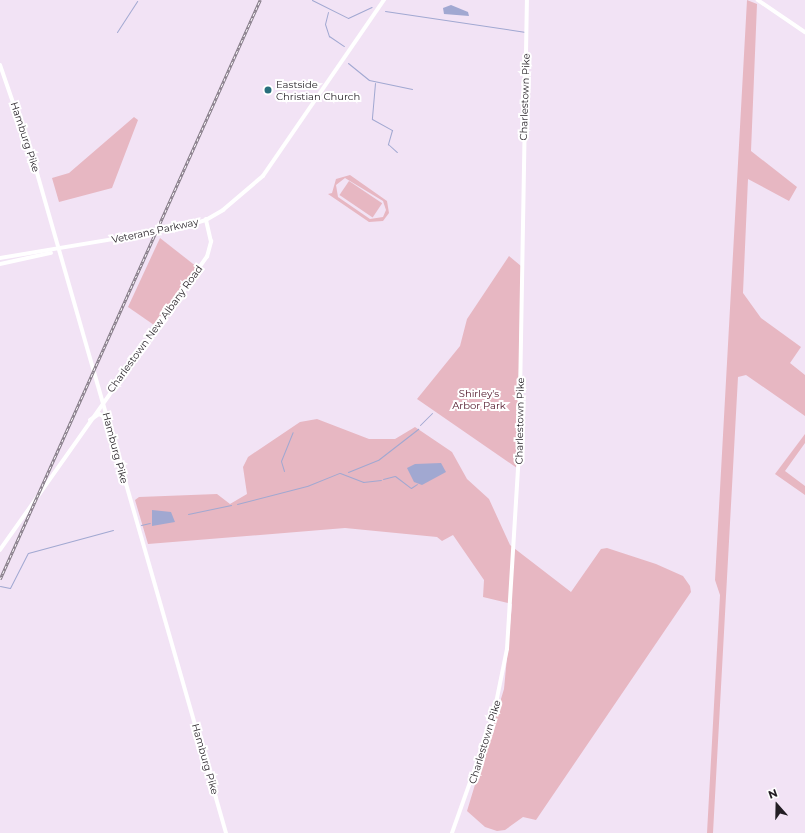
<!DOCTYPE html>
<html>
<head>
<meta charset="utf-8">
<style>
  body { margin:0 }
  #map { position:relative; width:805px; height:833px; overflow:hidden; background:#f2e3f5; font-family:Montserrat,sans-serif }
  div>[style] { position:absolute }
  .green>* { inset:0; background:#e7b7c2; transform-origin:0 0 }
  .water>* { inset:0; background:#a1a8d1 }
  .stream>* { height:1px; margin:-0.5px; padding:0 0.5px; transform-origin:0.5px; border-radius:0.5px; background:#a1a8d1 }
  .tertiary>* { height:3.5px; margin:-1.75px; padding:0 1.75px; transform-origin:1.75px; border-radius:1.75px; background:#fff }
  .secondary>* { height:3.5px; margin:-1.75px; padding:0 1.75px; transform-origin:1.75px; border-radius:1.75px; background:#fff }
  .primary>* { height:4px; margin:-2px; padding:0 2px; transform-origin:2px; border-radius:2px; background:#fff }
  .rail>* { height:2.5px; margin-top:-1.25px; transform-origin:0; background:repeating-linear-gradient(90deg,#fff 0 3px,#837a85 0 6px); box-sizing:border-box; border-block:1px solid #837a85 }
  .dots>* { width:11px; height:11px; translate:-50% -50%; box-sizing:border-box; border:2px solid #fff; border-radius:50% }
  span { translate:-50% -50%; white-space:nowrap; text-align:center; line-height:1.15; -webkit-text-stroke:4px #fff; paint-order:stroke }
  .poi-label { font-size:10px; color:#231e24 }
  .left { translate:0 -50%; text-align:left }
  .street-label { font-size:10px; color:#231e24 }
  .park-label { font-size:10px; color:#4e1327 }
  .north { position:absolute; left:757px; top:785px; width:40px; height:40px; -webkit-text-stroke:3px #fff; paint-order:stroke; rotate:340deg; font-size:11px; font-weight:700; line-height:16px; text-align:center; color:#231e24 }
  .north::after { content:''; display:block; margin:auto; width:14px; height:18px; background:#231e24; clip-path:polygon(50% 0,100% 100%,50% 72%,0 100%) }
</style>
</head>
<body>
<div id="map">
  <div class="green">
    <div style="clip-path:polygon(747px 0,757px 4px,751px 151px,797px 187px,789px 201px,748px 179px,743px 293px,761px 318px,801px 347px,790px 363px,805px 375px,805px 416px,746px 375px,738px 377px,713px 833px,707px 833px,720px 595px,715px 580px)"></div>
    <div style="clip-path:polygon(134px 117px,138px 120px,112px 188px,59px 202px,52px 178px,69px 173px)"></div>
    <div style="clip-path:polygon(evenodd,350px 175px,387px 201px,389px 213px,383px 221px,369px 222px,328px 194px,332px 193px,336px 179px,350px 175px,345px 178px,383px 201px,386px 210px,383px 217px,370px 219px,338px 197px,336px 185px,345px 178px)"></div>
    <div style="left:349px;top:181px;width:40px;height:17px;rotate:34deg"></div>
    <div style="clip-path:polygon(160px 238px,197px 267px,154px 325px,128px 307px)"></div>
    <div style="clip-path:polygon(509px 256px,521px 266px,517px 468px,417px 399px,460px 346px,467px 319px)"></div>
    <div style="clip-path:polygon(317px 419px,369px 439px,395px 439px,415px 427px,452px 452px,467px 479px,489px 499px,510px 545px,571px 592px,601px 549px,607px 548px,656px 564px,683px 576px,690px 586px,691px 592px,536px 820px,523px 817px,505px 830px,497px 831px,485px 827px,467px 811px,504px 689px,512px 604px,483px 597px,484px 580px,453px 535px,442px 541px,437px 537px,345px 528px,148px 544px,135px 500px,139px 497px,217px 494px,230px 504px,247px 494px,243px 467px,248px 457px,300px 422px)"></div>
    <div style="clip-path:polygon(805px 434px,805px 443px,785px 471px,805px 486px,805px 495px,775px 474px)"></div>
  </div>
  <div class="water">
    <div style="clip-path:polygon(451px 5px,468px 12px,469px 16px,444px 14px,443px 8px)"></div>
    <div style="clip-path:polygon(441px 463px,446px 472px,422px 485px,414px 482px,407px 468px,415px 464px)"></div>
    <div style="clip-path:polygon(152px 510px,171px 512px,175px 522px,152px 526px)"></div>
  </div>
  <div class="stream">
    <div style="left:312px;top:0;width:40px;rotate:26.6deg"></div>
    <div style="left:348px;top:18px;width:26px;rotate:-25deg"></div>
    <div style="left:385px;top:11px;width:142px;rotate:8.5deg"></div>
    <div style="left:328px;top:12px;width:12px;rotate:104deg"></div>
    <div style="left:325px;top:24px;width:13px;rotate:72deg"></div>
    <div style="left:329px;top:36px;width:18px;rotate:34deg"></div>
    <div style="left:117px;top:32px;width:37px;rotate:-57deg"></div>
    <div style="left:348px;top:63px;width:27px;rotate:39deg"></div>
    <div style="left:369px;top:80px;width:44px;rotate:11.8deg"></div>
    <div style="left:375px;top:83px;width:36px;rotate:95deg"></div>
    <div style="left:372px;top:119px;width:23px;rotate:29deg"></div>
    <div style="left:392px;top:130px;width:15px;rotate:106deg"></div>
    <div style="left:388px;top:144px;width:12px;rotate:42deg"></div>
    <div style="left:420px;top:425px;width:17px;rotate:-45deg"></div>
    <div style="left:284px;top:471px;width:10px;rotate:-107deg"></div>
    <div style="left:281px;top:461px;width:31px;rotate:-68deg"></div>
    <div style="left:348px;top:472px;width:32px;rotate:-22deg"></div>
    <div style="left:378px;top:460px;width:51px;rotate:-37.8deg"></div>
    <div style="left:383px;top:479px;width:12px;rotate:-14deg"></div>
    <div style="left:395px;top:476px;width:20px;rotate:37deg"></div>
    <div style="left:411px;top:488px;width:7px;rotate:-34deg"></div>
    <div style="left:237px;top:504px;width:72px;rotate:-14.4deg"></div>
    <div style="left:307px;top:486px;width:35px;rotate:-22deg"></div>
    <div style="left:340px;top:473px;width:25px;rotate:21deg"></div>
    <div style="left:363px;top:482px;width:18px;rotate:-6deg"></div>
    <div style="left:188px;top:514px;width:44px;rotate:-11.8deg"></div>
    <div style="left:141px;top:525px;width:9px;rotate:-13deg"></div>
    <div style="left:0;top:586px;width:10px;rotate:11deg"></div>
    <div style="left:10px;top:588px;width:39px;rotate:-63deg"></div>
    <div style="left:28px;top:553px;width:88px;rotate:-15.1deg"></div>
  </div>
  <div class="tertiary">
    <div style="left:452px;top:833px;width:122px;rotate:-70.4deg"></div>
    <div style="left:493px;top:718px;width:70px;rotate:-78.5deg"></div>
    <div style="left:507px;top:649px;width:195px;rotate:-86.5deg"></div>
    <div style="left:519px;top:454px;width:454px;rotate:-89deg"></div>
  </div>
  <div class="secondary">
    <div style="left:758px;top:0;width:57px;rotate:34.2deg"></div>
    <div style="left:0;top:258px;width:182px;rotate:-9.5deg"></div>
    <div style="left:180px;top:228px;width:27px;rotate:-17deg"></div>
    <div style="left:206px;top:220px;width:20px;rotate:-30deg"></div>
    <div style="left:223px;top:210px;width:52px;rotate:-40.4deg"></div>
    <div style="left:263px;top:176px;width:214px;rotate:-55.5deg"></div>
    <div style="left:0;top:264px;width:52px;rotate:-12.2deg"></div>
    <div style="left:0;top:550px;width:359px;rotate:-54.8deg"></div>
    <div style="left:207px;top:257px;width:16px;rotate:-75deg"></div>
    <div style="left:211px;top:242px;width:23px;rotate:-103deg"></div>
  </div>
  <div class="primary">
    <div style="left:0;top:65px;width:107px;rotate:70.9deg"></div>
    <div style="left:35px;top:166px;width:694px;rotate:74.02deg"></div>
    <div style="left:90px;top:420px;width:11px;rotate:-34deg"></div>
    <div style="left:99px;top:414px;width:9px;rotate:27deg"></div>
  </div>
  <div class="rail">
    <div style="left:0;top:579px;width:635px;rotate:-65.82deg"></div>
  </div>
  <div class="dots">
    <div style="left:268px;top:90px;background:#286f7c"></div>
  </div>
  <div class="poi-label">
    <span class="left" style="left:276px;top:90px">Eastside<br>Christian Church</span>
  </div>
  <div class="street-label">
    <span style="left:525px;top:97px;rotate:-88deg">Charlestown Pike</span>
    <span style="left:25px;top:137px;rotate:72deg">Hamburg Pike</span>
    <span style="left:155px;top:231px;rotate:-12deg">Veterans Parkway</span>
    <span style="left:155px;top:329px;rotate:-54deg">Charlestown New Albany Road</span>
    <span style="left:520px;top:421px;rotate:-89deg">Charlestown Pike</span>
    <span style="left:115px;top:448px;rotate:75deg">Hamburg Pike</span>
    <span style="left:485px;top:742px;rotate:-73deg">Charlestown Pike</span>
    <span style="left:205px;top:759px;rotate:74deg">Hamburg Pike</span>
  </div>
  <div class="park-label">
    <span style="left:479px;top:399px">Shirley's<br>Arbor Park</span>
  </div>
  <div class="north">N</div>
</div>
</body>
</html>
